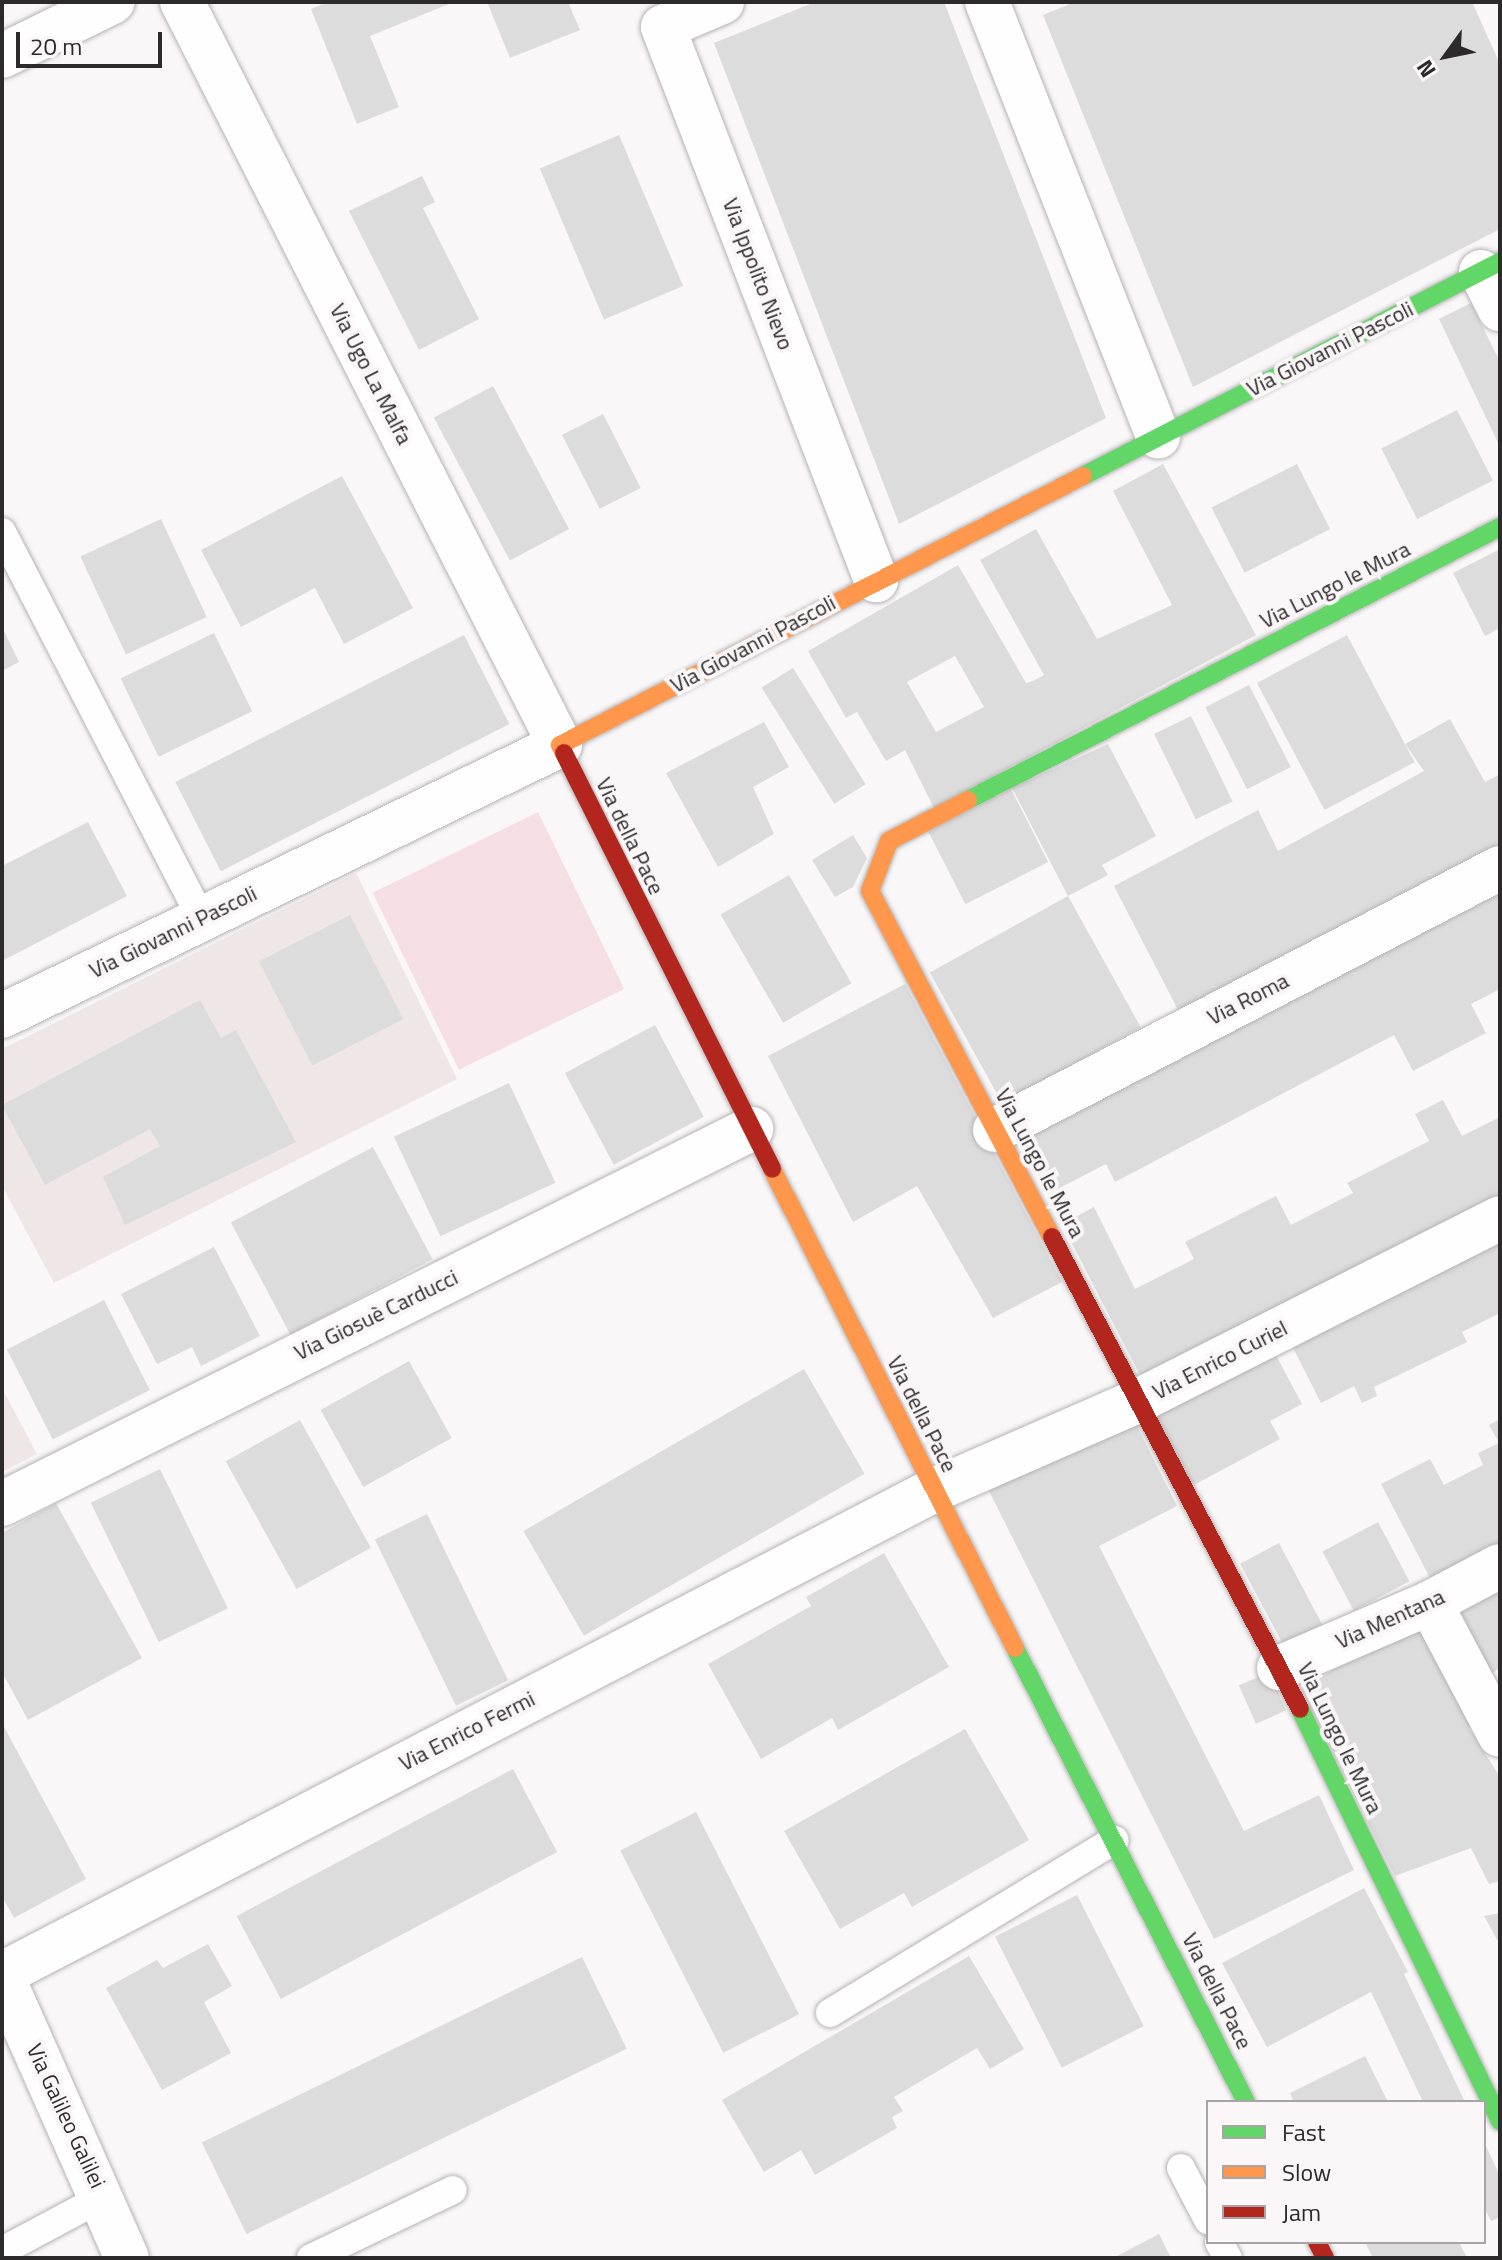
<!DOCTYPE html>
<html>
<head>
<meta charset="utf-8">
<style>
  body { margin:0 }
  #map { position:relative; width:1502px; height:2260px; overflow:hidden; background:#faf7f8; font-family:"Titillium Web",sans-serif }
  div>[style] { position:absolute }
  .built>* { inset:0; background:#efe6e8 }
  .green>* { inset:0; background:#f6dfe4; transform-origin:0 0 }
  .building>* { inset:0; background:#dddcdc; transform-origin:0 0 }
  .roads { filter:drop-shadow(0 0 2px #b5b3b4) drop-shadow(0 0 2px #b5b3b4) }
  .lane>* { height:28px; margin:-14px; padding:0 14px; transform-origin:14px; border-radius:14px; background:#fefefe }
  .street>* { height:44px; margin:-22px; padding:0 22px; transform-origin:22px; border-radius:22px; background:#fefefe }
  .fast>* { height:18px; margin:-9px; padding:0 9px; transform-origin:9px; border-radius:9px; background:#63d668 }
  .slow>* { height:18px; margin:-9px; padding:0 9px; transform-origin:9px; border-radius:9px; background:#ff974d }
  .jam>* { height:18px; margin:-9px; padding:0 9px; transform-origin:9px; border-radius:9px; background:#b3261e }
  span { translate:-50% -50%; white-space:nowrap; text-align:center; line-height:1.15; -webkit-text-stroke:8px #fbf6f7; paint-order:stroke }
  .street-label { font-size:22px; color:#2c2a2a }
  .frame { position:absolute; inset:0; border:4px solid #2c2a2a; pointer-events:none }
  .legend { position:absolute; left:1206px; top:2100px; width:280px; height:144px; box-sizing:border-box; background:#fbf6f7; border:2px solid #a8a4a5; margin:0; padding:10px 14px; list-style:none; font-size:24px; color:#2c2a2a }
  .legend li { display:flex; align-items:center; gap:16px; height:40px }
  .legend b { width:40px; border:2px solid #a8a4a5 }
  .north { position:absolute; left:1406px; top:16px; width:80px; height:80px; -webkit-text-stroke:6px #fbf6f7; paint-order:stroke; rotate:237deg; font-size:22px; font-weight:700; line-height:32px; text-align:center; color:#2c2a2a }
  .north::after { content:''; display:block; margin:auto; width:28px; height:36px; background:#2c2a2a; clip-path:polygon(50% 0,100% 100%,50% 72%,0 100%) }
  .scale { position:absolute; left:16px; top:32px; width:146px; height:36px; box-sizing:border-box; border:4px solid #2c2a2a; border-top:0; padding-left:10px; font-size:24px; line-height:28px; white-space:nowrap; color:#2c2a2a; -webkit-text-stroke:6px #fbf6f7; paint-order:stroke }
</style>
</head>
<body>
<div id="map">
  <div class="built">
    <div style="clip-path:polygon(356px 873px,457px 1079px,54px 1283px,2px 1186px,2px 1049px)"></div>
    <div style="clip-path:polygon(2px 1388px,37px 1454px,2px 1472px)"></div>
  </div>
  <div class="green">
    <div style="left:538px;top:812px;width:197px;height:184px;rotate:64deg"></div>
  </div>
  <div class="building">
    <div style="clip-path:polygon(328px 2px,454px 2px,370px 36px,399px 107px,357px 124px,311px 9px)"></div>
    <div style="clip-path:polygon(487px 2px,568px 2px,580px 30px,510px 58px)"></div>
    <div style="clip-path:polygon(815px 2px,944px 2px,1106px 418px,899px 524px,714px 43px)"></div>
    <div style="clip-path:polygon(1075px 2px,1472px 2px,1500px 64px,1500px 229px,1193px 387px,1043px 15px)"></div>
    <div style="left:619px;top:135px;width:164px;height:86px;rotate:67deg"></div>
    <div style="clip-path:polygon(422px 176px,435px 202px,423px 208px,479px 319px,419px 350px,349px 211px)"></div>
    <div style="clip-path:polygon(1471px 303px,1500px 362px,1500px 447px,1439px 319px)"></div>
    <div style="left:493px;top:386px;width:162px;height:67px;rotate:62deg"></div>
    <div style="left:1457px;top:410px;width:79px;height:85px;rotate:63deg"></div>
    <div style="left:603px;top:414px;width:83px;height:46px;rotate:63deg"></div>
    <div style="clip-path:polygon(evenodd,1163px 464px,1256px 635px,934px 808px,905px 750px,886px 761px,857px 712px,846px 718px,808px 651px,958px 565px,1026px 683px,1033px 681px,1044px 675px,980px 560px,1036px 529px,1097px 639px,1172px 605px,1113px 491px,1163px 464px,955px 656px,984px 707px,936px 732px,907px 682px,955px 656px)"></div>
    <div style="left:1297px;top:464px;width:73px;height:96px;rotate:63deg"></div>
    <div style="clip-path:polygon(342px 476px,413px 608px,344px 644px,315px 588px,241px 627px,201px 550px)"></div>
    <div style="left:161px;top:519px;width:108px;height:89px;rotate:65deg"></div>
    <div style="clip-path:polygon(1500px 549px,1500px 628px,1485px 636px,1453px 573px)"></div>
    <div style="clip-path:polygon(2px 627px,19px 662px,2px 671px)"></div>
    <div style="left:214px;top:633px;width:87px;height:104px;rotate:64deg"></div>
    <div style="left:464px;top:635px;width:100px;height:324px;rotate:63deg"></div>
    <div style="left:1347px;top:635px;width:144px;height:102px;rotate:62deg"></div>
    <div style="left:793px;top:668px;width:137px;height:37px;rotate:58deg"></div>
    <div style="left:1249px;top:685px;width:92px;height:49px;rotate:63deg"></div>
    <div style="left:1191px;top:716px;width:95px;height:41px;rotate:64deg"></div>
    <div style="clip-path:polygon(1450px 719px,1485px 782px,1500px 774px,1500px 846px,1179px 1012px,1114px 886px,1258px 810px,1278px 851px,1424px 771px,1405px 744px)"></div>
    <div style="clip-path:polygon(764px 722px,789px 767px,753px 787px,774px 834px,718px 867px,666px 773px)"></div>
    <div style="clip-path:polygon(1108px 744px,1156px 836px,1102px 865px,1108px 875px,1068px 896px,1012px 788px)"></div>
    <div style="left:1011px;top:789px;width:82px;height:93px;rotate:63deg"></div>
    <div style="clip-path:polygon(88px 822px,127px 896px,2px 961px,2px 866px)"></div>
    <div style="clip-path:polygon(853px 835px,867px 858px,853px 887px,835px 897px,812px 860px)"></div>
    <div style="left:789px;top:875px;width:125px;height:79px;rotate:60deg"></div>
    <div style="clip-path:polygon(1500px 884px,1500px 989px,1471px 1004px,1486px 1033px,1413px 1071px,1394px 1035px,1115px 1182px,1106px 1164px,1048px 1194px,1019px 1138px)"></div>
    <div style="left:1068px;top:896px;width:150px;height:158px;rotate:61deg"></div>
    <div style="left:350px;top:915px;width:117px;height:102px;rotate:63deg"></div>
    <div style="clip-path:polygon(905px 984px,1062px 1282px,993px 1318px,917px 1186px,853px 1222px,768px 1056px)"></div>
    <div style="clip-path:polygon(200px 1000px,221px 1038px,236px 1030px,296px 1142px,125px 1225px,103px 1177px,160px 1146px,150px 1129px,45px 1185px,2px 1105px)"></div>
    <div style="left:655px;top:1025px;width:104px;height:102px;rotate:62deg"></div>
    <div style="left:509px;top:1083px;width:110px;height:127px;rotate:65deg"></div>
    <div style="clip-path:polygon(1443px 1100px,1462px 1136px,1500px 1117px,1500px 1205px,1145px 1385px,1062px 1224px,1094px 1207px,1135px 1289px,1194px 1259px,1185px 1242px,1276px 1196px,1291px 1225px,1353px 1193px,1347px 1183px,1429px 1141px,1415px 1114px)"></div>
    <div style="left:373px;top:1147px;width:127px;height:161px;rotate:62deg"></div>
    <div style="clip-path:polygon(1500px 1228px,1500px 1313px,1462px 1332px,1467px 1342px,1374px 1387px,1377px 1396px,1362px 1403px,1354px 1386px,1321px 1403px,1287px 1336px)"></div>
    <div style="clip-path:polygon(214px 1247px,260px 1336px,201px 1366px,192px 1347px,157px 1364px,121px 1294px)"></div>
    <div style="left:104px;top:1300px;width:101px;height:109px;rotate:63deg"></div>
    <div style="clip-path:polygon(1270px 1344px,1302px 1404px,1270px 1421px,1280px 1439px,1194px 1485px,1151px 1406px)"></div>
    <div style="left:409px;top:1361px;width:88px;height:101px;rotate:61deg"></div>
    <div style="left:804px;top:1369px;width:121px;height:324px;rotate:60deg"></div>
    <div style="clip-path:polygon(1133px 1418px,1177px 1506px,1099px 1546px,1244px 1831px,1319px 1795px,1354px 1870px,1214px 1939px,989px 1491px)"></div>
    <div style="clip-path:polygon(1500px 1419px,1500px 1547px,1432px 1582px,1381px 1484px,1430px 1459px,1444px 1485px,1483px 1465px,1478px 1453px,1499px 1443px,1489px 1425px)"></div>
    <div style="left:300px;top:1420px;width:146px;height:85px;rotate:61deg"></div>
    <div style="left:160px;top:1469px;width:155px;height:77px;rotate:64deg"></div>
    <div style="clip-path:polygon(56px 1503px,142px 1658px,28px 1720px,2px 1672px,2px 1533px)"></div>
    <div style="left:427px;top:1514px;width:185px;height:58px;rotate:64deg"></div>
    <div style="left:1378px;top:1522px;width:67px;height:63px;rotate:62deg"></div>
    <div style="left:1279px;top:1543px;width:92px;height:44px;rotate:62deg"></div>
    <div style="clip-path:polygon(884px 1553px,949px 1667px,838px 1730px,832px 1718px,761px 1759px,708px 1664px,811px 1606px,806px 1597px)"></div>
    <div style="clip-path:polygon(1500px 1577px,1500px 1668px,1482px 1680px,1444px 1604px)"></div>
    <div style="clip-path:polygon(1422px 1622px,1474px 1725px,1469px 1728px,1500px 1777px,1500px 1881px,1489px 1884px,1471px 1848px,1395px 1876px,1300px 1688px)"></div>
    <div style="left:1269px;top:1672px;width:42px;height:33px;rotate:66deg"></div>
    <div style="clip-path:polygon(2px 1723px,86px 1879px,14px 1918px,2px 1896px)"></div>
    <div style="clip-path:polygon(965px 1729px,1029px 1840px,912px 1907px,904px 1893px,840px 1929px,784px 1831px)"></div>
    <div style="left:513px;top:1769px;width:94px;height:313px;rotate:62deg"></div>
    <div style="left:696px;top:1812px;width:227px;height:85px;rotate:63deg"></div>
    <div style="clip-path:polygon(1364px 1888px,1408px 1972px,1404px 1974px,1465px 2102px,1423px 2102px,1371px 1992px,1267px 2047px,1222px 1963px)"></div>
    <div style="left:1077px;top:1895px;width:147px;height:92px;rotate:63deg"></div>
    <div style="clip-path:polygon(1500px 1913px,1500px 1945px,1484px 1916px)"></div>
    <div style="clip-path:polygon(208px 1944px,232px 1986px,204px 2002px,231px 2053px,162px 2090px,106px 1988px,157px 1960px,163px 1968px)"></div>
    <div style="clip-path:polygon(969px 1956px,1024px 2049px,990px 2069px,977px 2048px,894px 2097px,903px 2111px,892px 2117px,897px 2128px,815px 2175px,801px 2150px,764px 2172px,722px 2100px)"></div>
    <div style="left:582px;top:1957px;width:102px;height:423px;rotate:64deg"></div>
    <div style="clip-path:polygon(1365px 2056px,1388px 2102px,1294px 2102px,1290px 2093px)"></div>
    <div style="clip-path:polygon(1484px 2142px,1500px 2176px,1500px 2217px,1491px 2221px,1484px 2207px)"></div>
    <div style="clip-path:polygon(1159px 2234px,1171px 2258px,1113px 2258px)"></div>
    <div style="clip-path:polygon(1365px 2242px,1459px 2242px,1467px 2258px,1373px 2258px)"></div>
  </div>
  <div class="roads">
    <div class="lane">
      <div style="left:2px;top:532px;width:433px;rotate:62.7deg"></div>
      <div style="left:830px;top:2013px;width:333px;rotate:-31.3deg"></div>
      <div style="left:1181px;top:2168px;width:59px;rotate:62.6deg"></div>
      <div style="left:1219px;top:2242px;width:18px;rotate:61deg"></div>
      <div style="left:2px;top:2251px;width:115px;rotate:-28.1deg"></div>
      <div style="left:311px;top:2258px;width:157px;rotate:-25.6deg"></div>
    </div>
    <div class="street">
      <div style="left:722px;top:2px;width:64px;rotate:157deg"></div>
      <div style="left:663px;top:27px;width:593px;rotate:68.93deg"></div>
      <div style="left:987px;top:2px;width:467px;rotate:68.5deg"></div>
      <div style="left:2px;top:56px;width:123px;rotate:-26.1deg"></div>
      <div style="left:1481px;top:272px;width:42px;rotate:62.8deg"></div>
      <div style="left:2px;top:1016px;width:620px;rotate:-25.9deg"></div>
      <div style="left:560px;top:745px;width:834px;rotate:-116.96deg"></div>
      <div style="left:995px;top:1130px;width:569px;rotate:-27.42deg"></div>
      <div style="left:2px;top:1504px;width:838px;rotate:-26.6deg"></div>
      <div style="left:1430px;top:1603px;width:149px;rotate:62.1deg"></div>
      <div style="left:1279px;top:1668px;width:164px;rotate:-23.3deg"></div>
      <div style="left:1430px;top:1603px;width:79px;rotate:-27.9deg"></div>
      <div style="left:2px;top:1974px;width:1050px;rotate:-27.44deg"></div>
      <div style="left:934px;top:1490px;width:223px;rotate:-23.6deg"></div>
      <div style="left:1138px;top:1401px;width:406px;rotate:-26.8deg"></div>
      <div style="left:2px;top:1976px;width:308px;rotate:66.1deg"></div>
    </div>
    <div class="fast">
      <div style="left:1083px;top:476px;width:469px;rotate:-27.2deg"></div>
      <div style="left:968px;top:800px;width:598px;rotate:-27.16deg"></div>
      <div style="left:1015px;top:1648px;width:509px;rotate:63.03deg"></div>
      <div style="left:1300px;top:1709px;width:458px;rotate:64.1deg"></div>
    </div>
    <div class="slow">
      <div style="left:564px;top:753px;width:9px;rotate:-117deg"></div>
      <div style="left:560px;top:745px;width:588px;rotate:-27.22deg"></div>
      <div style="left:968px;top:800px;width:89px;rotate:152.6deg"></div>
      <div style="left:889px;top:841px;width:53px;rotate:110.8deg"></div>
      <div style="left:870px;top:891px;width:391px;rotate:62.3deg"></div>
      <div style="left:772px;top:1169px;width:537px;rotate:63.1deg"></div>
    </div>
    <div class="jam">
      <div style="left:564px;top:753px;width:465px;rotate:63.4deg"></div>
      <div style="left:1052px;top:1237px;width:533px;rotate:62.28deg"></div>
      <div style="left:1317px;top:2242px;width:18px;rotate:63deg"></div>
    </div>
  </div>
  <div class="street-label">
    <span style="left:758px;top:274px;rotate:69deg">Via Ippolito Nievo</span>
    <span style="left:1330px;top:349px;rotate:-27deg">Via Giovanni Pascoli</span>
    <span style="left:371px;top:374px;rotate:63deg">Via Ugo La Malfa</span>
    <span style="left:1335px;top:585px;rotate:-27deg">Via Lungo le Mura</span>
    <span style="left:753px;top:644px;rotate:-28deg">Via Giovanni Pascoli</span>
    <span style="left:630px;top:836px;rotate:64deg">Via della Pace</span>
    <span style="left:173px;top:932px;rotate:-26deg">Via Giovanni Pascoli</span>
    <span style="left:1248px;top:999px;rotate:-27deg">Via Roma</span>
    <span style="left:1040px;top:1163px;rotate:62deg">Via Lungo le Mura</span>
    <span style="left:376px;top:1315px;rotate:-26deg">Via Giosuè Carducci</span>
    <span style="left:1220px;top:1360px;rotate:-27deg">Via Enrico Curiel</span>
    <span style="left:922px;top:1414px;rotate:63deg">Via della Pace</span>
    <span style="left:1390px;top:1619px;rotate:-24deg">Via Mentana</span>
    <span style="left:467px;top:1731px;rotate:-27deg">Via Enrico Fermi</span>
    <span style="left:1340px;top:1738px;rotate:64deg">Via Lungo le Mura</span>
    <span style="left:1217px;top:1991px;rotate:63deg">Via della Pace</span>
    <span style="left:66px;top:2116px;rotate:65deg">Via Galileo Galilei</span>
  </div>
  <div class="frame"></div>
  <ul class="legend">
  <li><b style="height:10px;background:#63d668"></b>Fast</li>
  <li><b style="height:10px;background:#ff974d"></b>Slow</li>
  <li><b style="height:10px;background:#b3261e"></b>Jam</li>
  </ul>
  <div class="north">N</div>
  <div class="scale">20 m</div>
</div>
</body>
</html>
